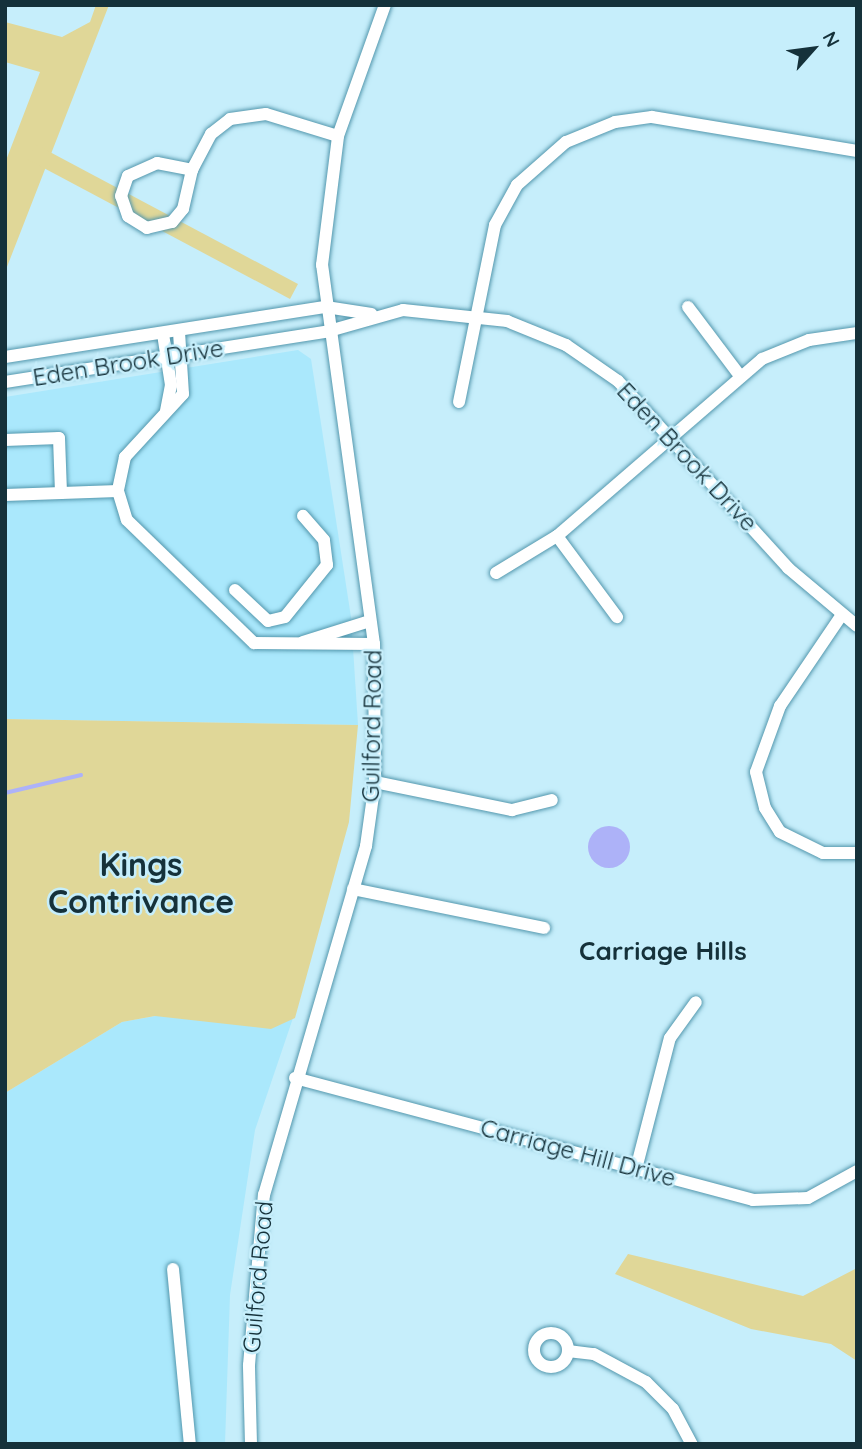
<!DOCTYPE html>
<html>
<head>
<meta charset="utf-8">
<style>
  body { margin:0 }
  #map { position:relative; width:862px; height:1449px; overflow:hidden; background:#c6eefb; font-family:Quicksand,sans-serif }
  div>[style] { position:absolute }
  .built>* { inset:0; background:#aae8fc }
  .green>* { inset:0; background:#e0d798; transform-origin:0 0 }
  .water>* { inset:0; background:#adb2f8 }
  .round { border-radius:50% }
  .stream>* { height:3.5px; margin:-1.75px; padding:0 1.75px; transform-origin:1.75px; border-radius:1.75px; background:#adb2f8 }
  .roads { filter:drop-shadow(0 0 2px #5397ad) drop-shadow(0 0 2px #5397ad) }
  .minor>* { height:12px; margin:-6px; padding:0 6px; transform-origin:6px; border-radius:6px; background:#fff }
  .minor>.ring { margin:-6px; padding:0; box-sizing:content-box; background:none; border:12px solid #fff; border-radius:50% }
  span { translate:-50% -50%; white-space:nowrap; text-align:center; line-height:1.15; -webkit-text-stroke:5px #c6eefb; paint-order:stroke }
  .street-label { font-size:24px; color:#15313a }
  .neighbourhood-label { font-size:26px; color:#15313a; font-weight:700 }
  .district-label { font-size:32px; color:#15313a; font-weight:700 }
  .frame { position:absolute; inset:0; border:7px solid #15313a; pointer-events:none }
  .north { position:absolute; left:778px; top:14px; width:70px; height:70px; -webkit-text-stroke:5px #c6eefb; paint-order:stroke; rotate:62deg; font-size:19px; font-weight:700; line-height:28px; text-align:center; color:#15313a }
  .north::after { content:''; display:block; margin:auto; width:24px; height:32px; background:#15313a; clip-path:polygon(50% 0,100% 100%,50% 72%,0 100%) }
</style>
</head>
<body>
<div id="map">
  <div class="built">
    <div style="clip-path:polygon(298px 350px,311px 359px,351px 617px,358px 725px,5px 719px,5px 397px)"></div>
    <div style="clip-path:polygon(234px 1002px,293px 1018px,255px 1130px,230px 1295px,225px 1444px,5px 1444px,5px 1093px,122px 1022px)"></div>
  </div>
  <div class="green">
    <div style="clip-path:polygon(96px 5px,109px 5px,5px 272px,5px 163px,40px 72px,5px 62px,5px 22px,62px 37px,90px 22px)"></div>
    <div style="left:298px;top:284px;width:17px;height:297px;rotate:118deg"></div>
    <div style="clip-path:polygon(5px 719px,358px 725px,349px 822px,295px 1018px,271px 1029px,155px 1016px,122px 1022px,5px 1093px)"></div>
    <div style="clip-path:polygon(628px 1254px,803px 1296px,857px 1268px,857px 1361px,831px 1344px,751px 1329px,615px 1274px)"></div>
  </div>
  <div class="water">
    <div class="round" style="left:588px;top:826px;width:42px;height:42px"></div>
  </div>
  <div class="stream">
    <div style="left:5px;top:793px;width:78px;rotate:-13.3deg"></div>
  </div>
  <div class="roads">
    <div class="minor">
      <div style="left:192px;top:170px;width:40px;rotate:103deg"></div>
      <div style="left:183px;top:209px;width:17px;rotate:130deg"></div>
      <div style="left:172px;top:222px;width:26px;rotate:167deg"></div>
      <div style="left:147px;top:228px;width:22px;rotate:-148deg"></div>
      <div style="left:128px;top:216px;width:21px;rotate:-109deg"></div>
      <div style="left:121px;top:196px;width:21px;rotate:-71deg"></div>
      <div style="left:128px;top:176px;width:32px;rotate:-24deg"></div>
      <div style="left:157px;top:163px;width:36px;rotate:11deg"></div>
      <div style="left:192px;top:170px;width:41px;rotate:-62.2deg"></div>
      <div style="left:211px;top:134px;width:24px;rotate:-38deg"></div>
      <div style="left:230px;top:119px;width:36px;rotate:-8deg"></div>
      <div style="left:266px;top:114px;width:75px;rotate:17deg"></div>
      <div style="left:688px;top:307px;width:86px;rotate:53deg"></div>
      <div style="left:179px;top:332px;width:62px;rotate:86.3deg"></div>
      <div style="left:183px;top:394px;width:86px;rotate:132.6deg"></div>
      <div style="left:125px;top:457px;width:35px;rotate:102deg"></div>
      <div style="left:118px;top:491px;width:30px;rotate:73deg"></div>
      <div style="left:127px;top:520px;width:177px;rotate:44.1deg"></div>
      <div style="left:254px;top:643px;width:120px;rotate:0.5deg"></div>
      <div style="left:163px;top:334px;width:52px;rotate:81.1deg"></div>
      <div style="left:171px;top:385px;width:26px;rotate:101deg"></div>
      <div style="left:5px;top:357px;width:325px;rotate:-8.9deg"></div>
      <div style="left:326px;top:307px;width:46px;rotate:8.8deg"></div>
      <div style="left:5px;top:382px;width:328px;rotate:-8.9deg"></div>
      <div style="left:329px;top:331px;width:77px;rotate:-15.8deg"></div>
      <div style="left:403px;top:310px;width:105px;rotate:6deg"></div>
      <div style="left:507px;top:321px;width:64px;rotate:22.1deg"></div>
      <div style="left:566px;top:345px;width:63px;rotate:34.7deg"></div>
      <div style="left:618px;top:381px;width:253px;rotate:47.7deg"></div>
      <div style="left:788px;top:568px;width:90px;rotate:40deg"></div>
      <div style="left:459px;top:402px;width:181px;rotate:-78.5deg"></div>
      <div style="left:495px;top:225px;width:46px;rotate:-61.2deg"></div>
      <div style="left:517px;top:185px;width:65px;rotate:-41.3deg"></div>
      <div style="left:566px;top:142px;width:53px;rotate:-22.2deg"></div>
      <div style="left:615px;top:122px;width:37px;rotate:-8deg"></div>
      <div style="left:652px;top:117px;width:208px;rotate:9.4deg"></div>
      <div style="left:5px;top:440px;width:54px;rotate:-2.1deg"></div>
      <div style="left:59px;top:438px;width:55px;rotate:87.9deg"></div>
      <div style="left:5px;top:495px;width:113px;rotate:-2deg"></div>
      <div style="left:557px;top:536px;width:101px;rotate:53.5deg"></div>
      <div style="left:496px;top:573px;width:71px;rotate:-31.2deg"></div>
      <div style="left:557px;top:536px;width:271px;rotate:-40.8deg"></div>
      <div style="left:762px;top:359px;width:51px;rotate:-22deg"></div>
      <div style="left:809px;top:340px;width:49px;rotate:-8.3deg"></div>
      <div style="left:235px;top:590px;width:45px;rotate:43.2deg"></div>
      <div style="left:268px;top:621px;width:17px;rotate:-13deg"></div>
      <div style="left:285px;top:617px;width:67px;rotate:-51.1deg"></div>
      <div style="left:327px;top:565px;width:25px;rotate:-97deg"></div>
      <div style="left:324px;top:540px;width:32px;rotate:-131deg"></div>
      <div style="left:841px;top:616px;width:109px;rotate:124.1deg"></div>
      <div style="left:780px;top:706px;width:70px;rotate:110deg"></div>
      <div style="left:756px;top:772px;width:37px;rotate:76deg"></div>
      <div style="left:765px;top:808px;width:28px;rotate:58deg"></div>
      <div style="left:780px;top:832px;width:48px;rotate:26deg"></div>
      <div style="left:823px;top:853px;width:34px"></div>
      <div style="left:303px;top:642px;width:70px;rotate:-17.4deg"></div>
      <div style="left:375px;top:782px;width:140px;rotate:11.6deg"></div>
      <div style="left:512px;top:810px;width:41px;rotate:-14deg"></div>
      <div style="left:353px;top:889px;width:195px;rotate:11.5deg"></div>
      <div style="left:295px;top:1078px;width:474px;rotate:14.9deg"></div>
      <div style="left:753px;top:1200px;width:55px;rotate:-2.1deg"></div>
      <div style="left:808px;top:1198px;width:56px;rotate:-28.9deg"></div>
      <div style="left:636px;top:1169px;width:135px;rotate:-75.5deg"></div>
      <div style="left:670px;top:1038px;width:44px;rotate:-54.2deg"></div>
      <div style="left:173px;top:1269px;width:176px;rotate:84.5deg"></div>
      <div class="ring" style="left:534px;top:1333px;width:22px;height:22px"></div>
      <div style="left:568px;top:1351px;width:26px;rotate:7deg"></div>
      <div style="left:594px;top:1354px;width:59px;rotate:28.3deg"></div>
      <div style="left:646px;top:1382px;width:38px;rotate:45deg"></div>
      <div style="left:673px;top:1409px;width:40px;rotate:62deg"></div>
      <div style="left:251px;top:1444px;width:79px;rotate:-91.5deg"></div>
      <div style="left:249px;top:1365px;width:171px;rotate:-85deg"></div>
      <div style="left:264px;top:1195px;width:364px;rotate:-73.7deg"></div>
      <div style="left:366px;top:846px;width:65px;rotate:-82deg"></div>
      <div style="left:375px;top:782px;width:138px;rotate:-90.4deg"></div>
      <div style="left:374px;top:644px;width:383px;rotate:-97.8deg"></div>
      <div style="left:322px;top:265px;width:130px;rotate:-82.9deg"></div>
      <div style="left:338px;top:136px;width:139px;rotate:-70.3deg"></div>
    </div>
  </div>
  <div class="street-label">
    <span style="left:128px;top:363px;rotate:-9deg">Eden Brook Drive</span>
    <span style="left:687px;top:457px;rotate:47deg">Eden Brook Drive</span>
    <span style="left:372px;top:726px;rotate:-89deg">Guilford Road</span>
    <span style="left:578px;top:1153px;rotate:15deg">Carriage Hill Drive</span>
    <span style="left:258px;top:1277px;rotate:-85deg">Guilford Road</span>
  </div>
  <div class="neighbourhood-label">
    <span style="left:663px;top:951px">Carriage Hills</span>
  </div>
  <div class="district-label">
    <span style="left:141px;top:883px">Kings<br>Contrivance</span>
  </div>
  <div class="frame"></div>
  <div class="north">N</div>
</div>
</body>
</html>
